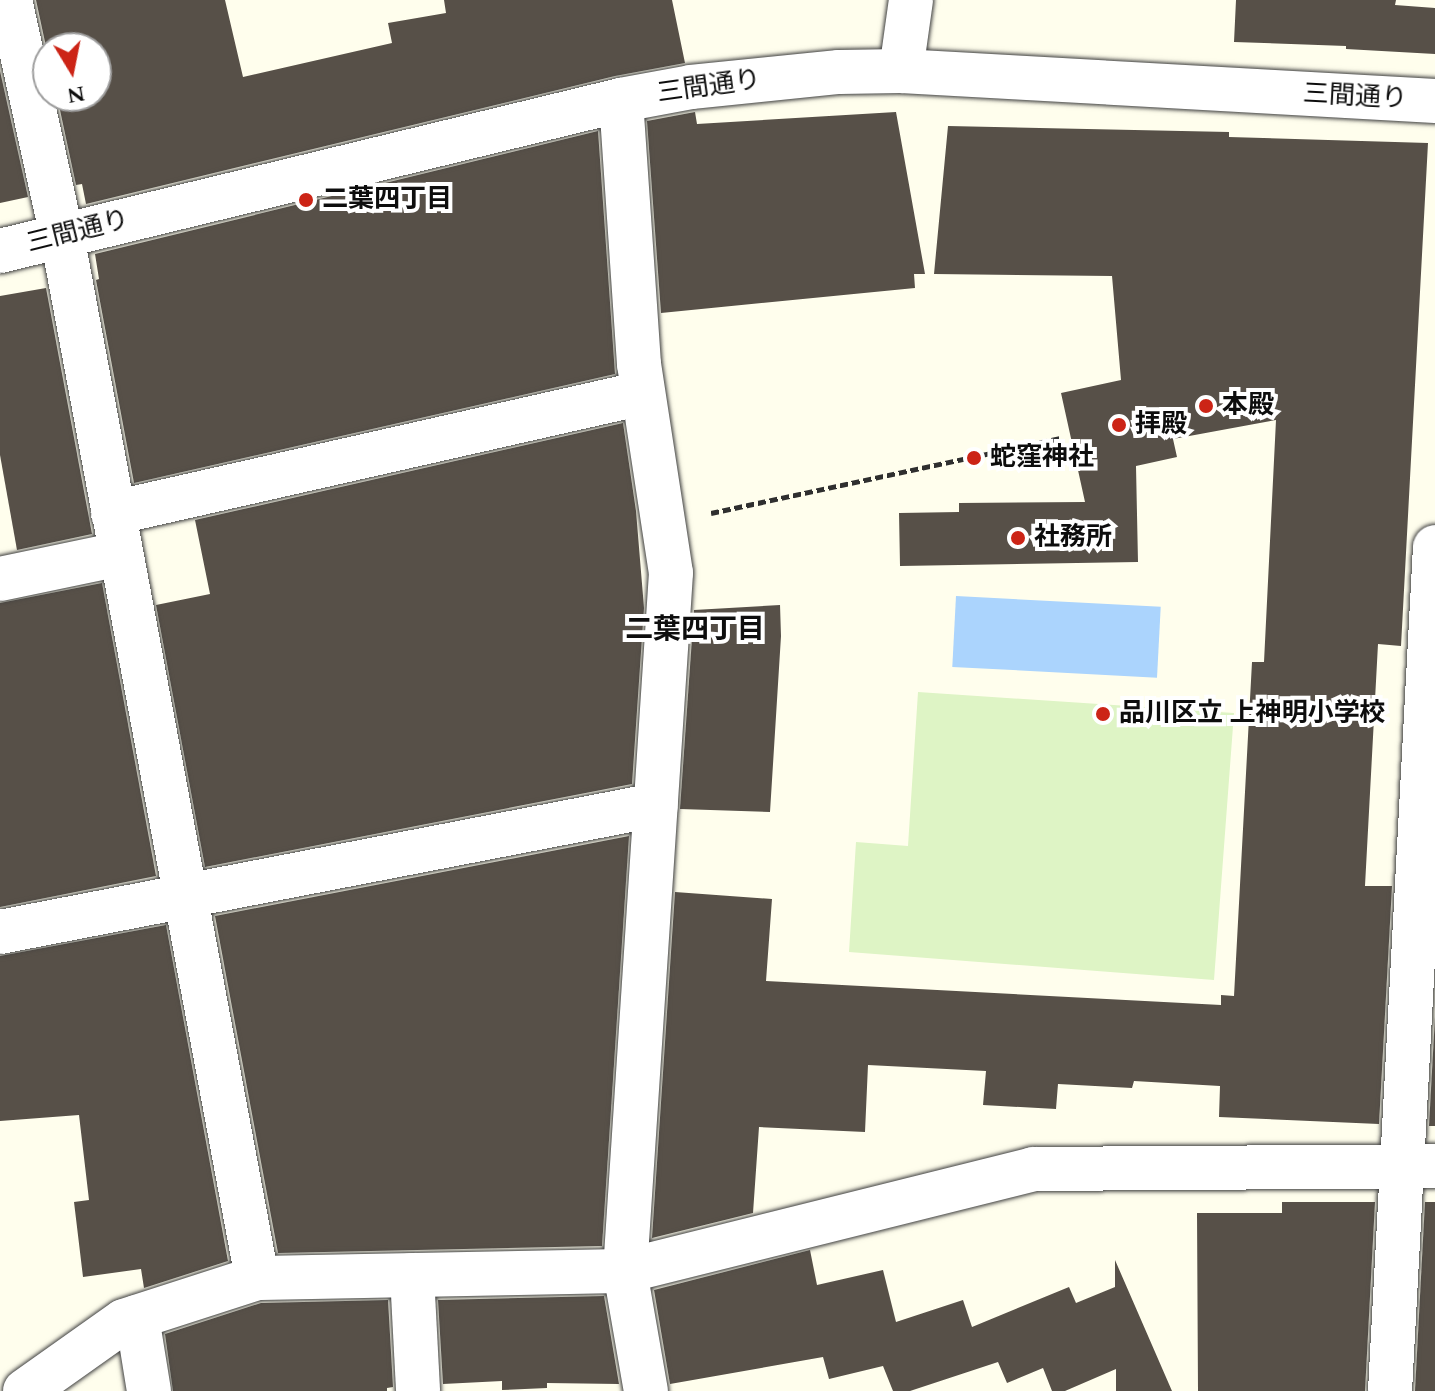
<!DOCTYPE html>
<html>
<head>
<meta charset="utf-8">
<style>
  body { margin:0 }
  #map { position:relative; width:1435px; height:1391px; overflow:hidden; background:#fffeed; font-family:Spectral,"Noto Sans JP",serif }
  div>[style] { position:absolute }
  .pitch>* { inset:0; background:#def4c5 }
  .water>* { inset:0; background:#abd4fd; transform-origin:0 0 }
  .building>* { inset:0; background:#575048 }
  .path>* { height:5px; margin-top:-2.5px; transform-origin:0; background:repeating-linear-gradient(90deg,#2f2f2f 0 8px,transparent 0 12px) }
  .roads { filter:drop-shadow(0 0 2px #404040) drop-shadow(0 0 2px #404040) }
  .minor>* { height:44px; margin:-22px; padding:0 22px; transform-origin:22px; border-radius:22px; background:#fff }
  .dots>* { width:22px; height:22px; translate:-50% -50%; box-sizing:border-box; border:4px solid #fff; border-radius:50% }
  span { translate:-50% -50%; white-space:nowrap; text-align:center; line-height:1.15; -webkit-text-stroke:8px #fff; paint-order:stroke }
  .street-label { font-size:26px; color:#0d0d0d }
  .poi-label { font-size:26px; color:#0d0d0d; font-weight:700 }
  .left { translate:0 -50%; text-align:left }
  .neighbourhood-label { font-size:28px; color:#0d0d0d; font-weight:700 }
  .north { position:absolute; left:32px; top:32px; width:80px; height:80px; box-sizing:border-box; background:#fff; border:2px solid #9e9e9e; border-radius:50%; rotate:170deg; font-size:22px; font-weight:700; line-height:32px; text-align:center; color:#0d0d0d }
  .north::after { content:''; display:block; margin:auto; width:28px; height:36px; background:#cc2416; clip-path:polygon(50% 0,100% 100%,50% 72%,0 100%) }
</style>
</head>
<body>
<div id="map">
  <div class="pitch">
    <div style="clip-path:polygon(918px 692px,1234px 713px,1214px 980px,849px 952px,856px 842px,908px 846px)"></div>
  </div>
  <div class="water">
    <div style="left:956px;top:596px;width:205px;height:71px;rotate:3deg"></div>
  </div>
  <div class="building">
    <div style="clip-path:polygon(36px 0,225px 0,243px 77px,392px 43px,388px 23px,446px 13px,444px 0,672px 0,685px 63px,615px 76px,86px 204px,82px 184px,76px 185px,57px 96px,96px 96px,96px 48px,48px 48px,48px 56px)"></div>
    <div style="clip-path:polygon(1236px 0,1396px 0,1395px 5px,1435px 8px,1435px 54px,1346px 49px,1346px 46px,1234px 42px)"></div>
    <div style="clip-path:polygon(0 71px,28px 197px,0 203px)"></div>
    <div style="clip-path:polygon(695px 112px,697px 124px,896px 112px,925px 274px,914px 274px,915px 288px,661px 313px,647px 121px)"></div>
    <div style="clip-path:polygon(948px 126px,1229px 132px,1229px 137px,1428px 143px,1401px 646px,1378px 644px,1365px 886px,1392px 886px,1379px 1124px,1219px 1117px,1220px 1086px,1134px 1081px,1132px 1088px,1058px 1084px,1056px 1109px,983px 1105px,986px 1071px,868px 1065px,865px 1132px,759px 1127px,753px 1213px,652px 1238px,675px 892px,772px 899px,766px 981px,1221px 1005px,1221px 995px,1234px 996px,1252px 662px,1264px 662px,1276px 420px,1173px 439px,1177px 457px,1136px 466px,1138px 562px,900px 566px,899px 513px,959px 512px,959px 503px,1085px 502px,1061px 393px,1121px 380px,1112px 276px,934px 274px)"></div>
    <div style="clip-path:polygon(598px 131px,615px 374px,134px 483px,96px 280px,99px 279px,95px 254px)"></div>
    <div style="clip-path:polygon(46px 288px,92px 534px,17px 550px,0 455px,0 296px)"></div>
    <div style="clip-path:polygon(623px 423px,636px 511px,644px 608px,632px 784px,205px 867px,156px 605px,210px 594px,195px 520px)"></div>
    <div style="clip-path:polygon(102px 583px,156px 876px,0 907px,0 603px)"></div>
    <div style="clip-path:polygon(780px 605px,781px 636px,770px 812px,680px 809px,694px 610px)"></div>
    <div style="clip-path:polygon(629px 836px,602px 1246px,278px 1253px,215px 916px)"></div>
    <div style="clip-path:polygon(166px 925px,228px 1261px,144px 1288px,141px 1269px,83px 1277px,74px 1202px,89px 1200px,79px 1115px,0 1121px,0 956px)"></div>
    <div style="clip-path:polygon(1435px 1017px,1435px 1126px,1429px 1126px)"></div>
    <div style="clip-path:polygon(1282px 1202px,1375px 1202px,1365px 1391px,1198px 1391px,1197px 1213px,1282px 1213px)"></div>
    <div style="clip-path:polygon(1425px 1202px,1435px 1202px,1435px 1391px,1415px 1391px)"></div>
    <div style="clip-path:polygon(810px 1250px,817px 1285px,883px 1270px,896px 1322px,963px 1300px,972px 1327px,1069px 1287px,1076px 1303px,1115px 1287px,1115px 1260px,1172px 1391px,1116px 1391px,1116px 1369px,1065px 1391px,1052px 1391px,1043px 1368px,1007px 1383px,998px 1362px,910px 1391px,893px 1391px,883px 1366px,829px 1379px,823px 1357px,670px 1384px,654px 1290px)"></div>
    <div style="clip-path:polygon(604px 1296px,619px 1384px,547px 1383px,547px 1388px,502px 1390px,502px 1381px,443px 1384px,438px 1300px)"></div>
    <div style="clip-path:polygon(388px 1300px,393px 1387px,387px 1388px,387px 1391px,173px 1391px,165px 1334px,261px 1303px)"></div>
  </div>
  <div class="path">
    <div style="left:711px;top:513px;width:359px;rotate:-12.1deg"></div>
  </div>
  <div class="roads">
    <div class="minor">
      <div style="left:10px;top:0;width:242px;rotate:77.6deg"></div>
      <div style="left:62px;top:236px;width:1060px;rotate:79.4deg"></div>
      <div style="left:901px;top:71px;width:72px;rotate:-82deg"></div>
      <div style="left:621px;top:100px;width:265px;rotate:86.1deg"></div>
      <div style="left:639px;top:364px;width:211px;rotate:81.3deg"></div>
      <div style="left:671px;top:573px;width:700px;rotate:93.77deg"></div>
      <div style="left:625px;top:1271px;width:122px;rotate:80.1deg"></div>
      <div style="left:0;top:251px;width:639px;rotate:-13.67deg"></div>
      <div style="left:621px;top:100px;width:71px;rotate:-10.5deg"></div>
      <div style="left:691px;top:87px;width:149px;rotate:-5.8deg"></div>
      <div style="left:839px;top:72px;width:62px;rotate:-0.9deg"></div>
      <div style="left:901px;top:71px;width:535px;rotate:3.22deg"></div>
      <div style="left:113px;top:513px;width:543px;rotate:-12.76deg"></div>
      <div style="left:0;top:579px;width:123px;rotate:-11.8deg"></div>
      <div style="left:0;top:932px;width:668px;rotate:-10.96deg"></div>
      <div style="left:412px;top:1275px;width:116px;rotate:87deg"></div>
      <div style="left:137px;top:1317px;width:75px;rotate:80.8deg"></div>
      <div style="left:25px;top:1391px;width:121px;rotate:-35.3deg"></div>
      <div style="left:124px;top:1321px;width:140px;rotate:-17.9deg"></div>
      <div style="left:257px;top:1278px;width:368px;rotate:-1.1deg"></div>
      <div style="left:625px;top:1271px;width:421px;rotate:-14deg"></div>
      <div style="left:1033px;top:1169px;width:402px;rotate:-0.4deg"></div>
      <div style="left:1390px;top:1391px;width:845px;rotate:-86.95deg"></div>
    </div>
  </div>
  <div class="dots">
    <div style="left:306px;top:200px;background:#cc2416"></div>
    <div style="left:1206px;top:406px;background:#cc2416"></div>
    <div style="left:1119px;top:425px;background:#cc2416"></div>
    <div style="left:974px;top:458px;background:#cc2416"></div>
    <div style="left:1018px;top:538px;background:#cc2416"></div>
    <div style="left:1103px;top:714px;background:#cc2416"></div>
  </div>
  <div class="street-label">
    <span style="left:709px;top:87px;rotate:-8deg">三間通り</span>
    <span style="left:1355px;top:97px;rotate:3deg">三間通り</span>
    <span style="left:78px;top:232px;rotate:-14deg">三間通り</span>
  </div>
  <div class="poi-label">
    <span class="left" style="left:322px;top:200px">二葉四丁目</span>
    <span class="left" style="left:1222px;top:406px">本殿</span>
    <span class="left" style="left:1135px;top:425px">拝殿</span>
    <span class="left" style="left:990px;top:458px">蛇窪神社</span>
    <span class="left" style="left:1034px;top:538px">社務所</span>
    <span class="left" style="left:1119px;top:714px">品川区立 上神明小学校</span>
  </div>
  <div class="neighbourhood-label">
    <span style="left:695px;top:630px">二葉四丁目</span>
  </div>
  <div class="north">N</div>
</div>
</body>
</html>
